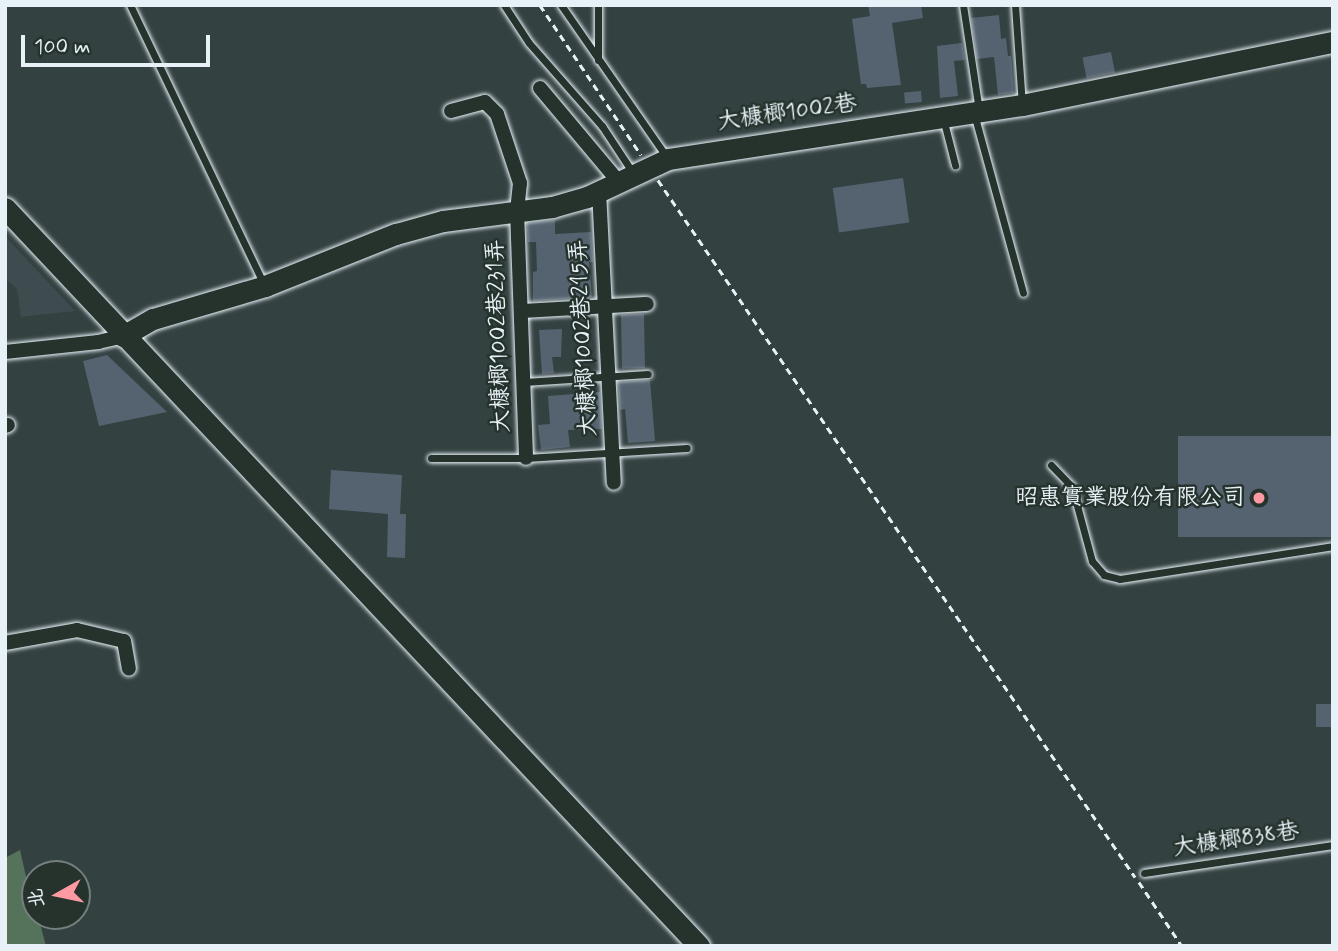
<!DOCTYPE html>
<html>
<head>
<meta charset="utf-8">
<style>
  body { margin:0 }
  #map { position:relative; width:1338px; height:951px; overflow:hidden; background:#344141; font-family:Mynerve,"LXGW WenKai TC",sans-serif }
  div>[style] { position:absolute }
  .built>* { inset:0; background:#3e4b4f }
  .green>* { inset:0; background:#55725a }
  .building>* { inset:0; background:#556370; transform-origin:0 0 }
  .path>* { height:2.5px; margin-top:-1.25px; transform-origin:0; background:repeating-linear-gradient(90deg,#e8f1f8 0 7px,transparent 0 12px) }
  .roads { filter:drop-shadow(0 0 2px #e8f1f8) drop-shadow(0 0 2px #e8f1f8) }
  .lane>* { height:7px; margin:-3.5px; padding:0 3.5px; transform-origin:3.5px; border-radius:3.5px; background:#26332d }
  .street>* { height:14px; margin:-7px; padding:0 7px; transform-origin:7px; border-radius:7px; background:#26332d }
  .secondary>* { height:21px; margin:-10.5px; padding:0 10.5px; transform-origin:10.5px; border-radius:10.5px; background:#26332d }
  .dots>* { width:19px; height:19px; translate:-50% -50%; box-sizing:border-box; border:4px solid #26332d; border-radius:50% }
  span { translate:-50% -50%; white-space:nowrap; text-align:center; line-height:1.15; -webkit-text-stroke:5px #26332d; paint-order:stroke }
  .street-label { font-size:23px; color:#e8f1f8 }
  .poi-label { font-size:23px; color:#e8f1f8 }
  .right { translate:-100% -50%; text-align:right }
  .frame { position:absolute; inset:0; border:7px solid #e8f1f8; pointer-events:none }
  .north { position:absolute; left:21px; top:860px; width:70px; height:70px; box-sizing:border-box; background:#26332d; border:2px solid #747f7e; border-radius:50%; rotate:261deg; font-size:19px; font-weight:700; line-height:28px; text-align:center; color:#e8f1f8 }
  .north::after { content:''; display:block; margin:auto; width:24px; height:32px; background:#ff9aa2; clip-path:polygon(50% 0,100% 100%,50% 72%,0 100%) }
  .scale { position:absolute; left:21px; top:35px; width:189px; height:32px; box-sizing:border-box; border:4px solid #e8f1f8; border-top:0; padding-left:9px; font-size:21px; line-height:24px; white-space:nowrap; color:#e8f1f8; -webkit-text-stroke:5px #26332d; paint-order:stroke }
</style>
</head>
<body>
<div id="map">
  <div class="built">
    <div style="clip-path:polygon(5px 236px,75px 311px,21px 317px,17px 289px,5px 278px)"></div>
  </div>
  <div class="green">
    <div style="clip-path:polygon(20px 850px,35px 916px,38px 916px,46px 946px,5px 946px,5px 858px)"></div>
  </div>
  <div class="building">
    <div style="clip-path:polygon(868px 5px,921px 5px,923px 18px,892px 23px,901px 85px,867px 88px,866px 84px,861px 84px,852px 19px,870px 16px)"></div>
    <div style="clip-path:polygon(999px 15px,1001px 39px,1006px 38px,1008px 56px,1011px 56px,1014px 93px,998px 95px,994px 57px,977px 59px,971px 18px)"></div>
    <div style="clip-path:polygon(962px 43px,965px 60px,954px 61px,958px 96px,940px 98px,937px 46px)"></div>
    <div style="left:1111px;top:52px;width:21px;height:29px;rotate:79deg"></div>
    <div style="left:921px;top:91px;width:11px;height:17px;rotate:85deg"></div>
    <div style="left:903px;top:178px;width:45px;height:71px;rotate:82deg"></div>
    <div style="clip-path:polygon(555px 220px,555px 234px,591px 232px,593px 262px,589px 262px,592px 297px,533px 301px,533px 272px,537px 271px,536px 242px,528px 242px,527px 223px)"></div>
    <div style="left:644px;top:314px;width:54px;height:23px;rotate:89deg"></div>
    <div style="clip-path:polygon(562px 329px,561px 357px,552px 357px,554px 373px,542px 374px,539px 330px)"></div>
    <div style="clip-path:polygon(107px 355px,167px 412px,99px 426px,83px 361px)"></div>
    <div style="clip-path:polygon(650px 380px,655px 441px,628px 443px,625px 409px,620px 410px,618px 382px)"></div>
    <div style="clip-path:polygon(600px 392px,602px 429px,568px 430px,570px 447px,541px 450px,538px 425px,550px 424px,548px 396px)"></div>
    <div style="left:1333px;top:436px;width:101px;height:155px;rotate:90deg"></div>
    <div style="clip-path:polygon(331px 470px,402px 475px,400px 514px,406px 514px,405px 558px,387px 557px,388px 514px,329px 509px)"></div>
    <div style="left:1316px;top:704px;width:16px;height:23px"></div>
  </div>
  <div class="path">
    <div style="left:540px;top:5px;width:181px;rotate:56deg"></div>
    <div style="left:658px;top:180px;width:845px;rotate:55.61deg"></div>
    <div style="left:1139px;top:882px;width:77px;rotate:56.1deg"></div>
  </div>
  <div class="roads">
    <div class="lane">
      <div style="left:130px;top:5px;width:307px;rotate:64.4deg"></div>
      <div style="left:504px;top:5px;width:45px;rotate:56.7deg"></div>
      <div style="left:529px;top:43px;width:111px;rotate:48.7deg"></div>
      <div style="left:602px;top:126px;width:56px;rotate:56.6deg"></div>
      <div style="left:561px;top:5px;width:184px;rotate:55.2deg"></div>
      <div style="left:963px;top:5px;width:107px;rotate:81.4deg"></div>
      <div style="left:979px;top:111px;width:10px;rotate:107deg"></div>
      <div style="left:976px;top:121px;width:178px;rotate:74.7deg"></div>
      <div style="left:1015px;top:5px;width:99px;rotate:86deg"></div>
      <div style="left:598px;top:60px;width:55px;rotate:-90deg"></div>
      <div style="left:943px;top:118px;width:49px;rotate:75.7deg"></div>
      <div style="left:524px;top:382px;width:124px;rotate:-3.7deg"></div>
      <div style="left:431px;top:458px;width:95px"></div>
      <div style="left:526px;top:458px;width:161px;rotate:-3.6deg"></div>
      <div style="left:1051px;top:465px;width:30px;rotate:46deg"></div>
      <div style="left:1072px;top:487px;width:77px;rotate:74.9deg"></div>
      <div style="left:1092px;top:561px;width:18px;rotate:49deg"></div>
      <div style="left:1104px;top:575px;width:16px;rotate:14deg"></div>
      <div style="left:1120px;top:579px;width:216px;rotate:-8.8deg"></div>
      <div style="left:1144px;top:873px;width:191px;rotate:-8.4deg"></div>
    </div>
    <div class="street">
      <div style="left:540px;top:88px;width:123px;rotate:50deg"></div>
      <div style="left:451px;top:111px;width:35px;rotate:-15deg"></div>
      <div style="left:485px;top:102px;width:17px;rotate:45deg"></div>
      <div style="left:497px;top:114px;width:73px;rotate:71.6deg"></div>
      <div style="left:520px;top:183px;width:28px;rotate:96deg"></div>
      <div style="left:517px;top:211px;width:247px;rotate:87.9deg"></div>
      <div style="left:599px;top:191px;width:292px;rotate:87.1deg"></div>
      <div style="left:521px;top:311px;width:126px;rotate:-3.2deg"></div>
      <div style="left:5px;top:352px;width:94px;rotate:-6.1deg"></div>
      <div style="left:98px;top:342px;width:26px;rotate:-13deg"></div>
      <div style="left:5px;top:426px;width:3px;rotate:-18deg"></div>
      <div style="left:5px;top:643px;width:73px;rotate:-10.2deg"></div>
      <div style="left:77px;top:630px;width:48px;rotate:13.2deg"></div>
      <div style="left:124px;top:641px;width:28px;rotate:80deg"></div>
    </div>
    <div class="secondary">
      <div style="left:5px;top:208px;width:1013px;rotate:46.76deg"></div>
      <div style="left:123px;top:336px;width:34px;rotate:-30deg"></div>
      <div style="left:153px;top:319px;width:117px;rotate:-16.4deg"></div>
      <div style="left:265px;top:286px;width:141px;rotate:-21.7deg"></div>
      <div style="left:396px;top:234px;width:49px;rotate:-15.5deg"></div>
      <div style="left:443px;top:221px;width:110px;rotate:-7.3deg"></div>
      <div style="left:552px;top:207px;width:36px;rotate:-16deg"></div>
      <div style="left:587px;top:197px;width:89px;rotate:-25.1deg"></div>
      <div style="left:668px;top:159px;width:358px;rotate:-8.7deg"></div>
      <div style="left:1022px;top:105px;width:317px;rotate:-11.5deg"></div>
    </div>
  </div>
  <div class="dots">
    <div style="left:1259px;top:498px;background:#ff9aa2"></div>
  </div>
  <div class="street-label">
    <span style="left:787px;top:113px;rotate:-8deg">大槺榔1002巷</span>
    <span style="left:499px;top:336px;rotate:-92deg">大槺榔1002巷231弄</span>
    <span style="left:584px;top:338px;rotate:-93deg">大槺榔1002巷215弄</span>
    <span style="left:1236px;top:840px;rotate:-8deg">大槺榔838巷</span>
  </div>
  <div class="poi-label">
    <span class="right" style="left:1245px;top:498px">昭惠實業股份有限公司</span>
  </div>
  <div class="frame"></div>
  <div class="north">北</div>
  <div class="scale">100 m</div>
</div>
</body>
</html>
